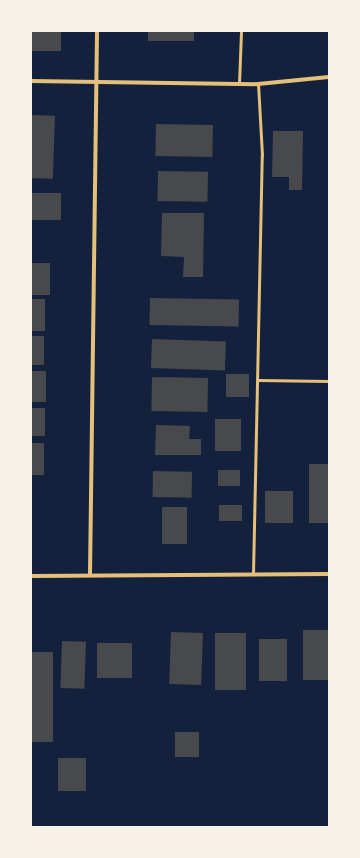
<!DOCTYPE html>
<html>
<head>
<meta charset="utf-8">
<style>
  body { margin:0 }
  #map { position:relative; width:360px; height:858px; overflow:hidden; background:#14213d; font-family:Montserrat,sans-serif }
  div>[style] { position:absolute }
  .building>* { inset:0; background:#48494c; transform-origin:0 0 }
  .service>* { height:3px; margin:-1.5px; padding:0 1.5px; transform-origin:1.5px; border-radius:1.5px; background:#e5c07b }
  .minor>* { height:4px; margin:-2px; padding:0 2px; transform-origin:2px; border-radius:2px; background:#e5c07b }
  span { translate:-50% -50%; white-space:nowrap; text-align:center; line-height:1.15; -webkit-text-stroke:3px #f6f1e7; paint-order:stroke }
  .frame { position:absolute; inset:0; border:32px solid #f6f1e7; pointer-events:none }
</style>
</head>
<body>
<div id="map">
  <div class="building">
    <div style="left:31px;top:31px;width:30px;height:20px"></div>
    <div style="left:148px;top:31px;width:46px;height:10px"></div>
    <div style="left:31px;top:115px;width:24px;height:63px;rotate:2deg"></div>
    <div style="left:156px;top:124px;width:57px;height:32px;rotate:1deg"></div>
    <div style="clip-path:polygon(273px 131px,303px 131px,302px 190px,289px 190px,289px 177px,272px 177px)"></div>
    <div style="left:158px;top:171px;width:50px;height:30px;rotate:1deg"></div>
    <div style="left:31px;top:193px;width:30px;height:27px"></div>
    <div style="clip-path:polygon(162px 213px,204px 213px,203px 277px,183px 277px,184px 257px,161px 256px)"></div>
    <div style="left:31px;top:263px;width:19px;height:32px"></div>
    <div style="left:150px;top:298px;width:89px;height:27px;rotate:1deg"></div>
    <div style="left:31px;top:299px;width:14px;height:32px"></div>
    <div style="left:31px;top:336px;width:13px;height:29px"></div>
    <div style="left:152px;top:339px;width:74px;height:29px;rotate:2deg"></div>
    <div style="left:31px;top:371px;width:15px;height:31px"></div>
    <div style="left:226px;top:374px;width:23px;height:23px"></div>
    <div style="left:152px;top:377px;width:56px;height:34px;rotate:1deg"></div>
    <div style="left:31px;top:408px;width:14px;height:28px"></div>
    <div style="left:215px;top:419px;width:26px;height:32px"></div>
    <div style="clip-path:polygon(156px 425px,190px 426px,189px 439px,201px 439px,201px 455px,155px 455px)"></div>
    <div style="left:31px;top:443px;width:13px;height:32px"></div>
    <div style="left:309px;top:464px;width:20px;height:59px"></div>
    <div style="left:218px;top:470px;width:22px;height:16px"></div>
    <div style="left:153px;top:471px;width:39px;height:26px;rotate:1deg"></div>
    <div style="left:265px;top:491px;width:28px;height:32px"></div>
    <div style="left:219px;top:505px;width:23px;height:16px"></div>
    <div style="left:162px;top:507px;width:25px;height:37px"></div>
    <div style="left:303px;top:630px;width:26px;height:50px"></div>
    <div style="left:171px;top:632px;width:32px;height:52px;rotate:2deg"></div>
    <div style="left:215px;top:633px;width:31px;height:57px"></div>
    <div style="left:259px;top:639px;width:28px;height:42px"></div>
    <div style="left:62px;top:641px;width:24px;height:47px;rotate:2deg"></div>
    <div style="left:97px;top:643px;width:35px;height:35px"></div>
    <div style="left:31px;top:652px;width:22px;height:90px"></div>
    <div style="left:175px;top:732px;width:24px;height:25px"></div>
    <div style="left:58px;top:758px;width:28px;height:33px"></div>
  </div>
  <div class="service">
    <div style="left:239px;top:84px;width:53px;rotate:-87.8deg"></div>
    <div style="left:258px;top:380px;width:71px;rotate:0.8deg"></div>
    <div style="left:253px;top:574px;width:419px;rotate:-88.8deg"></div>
    <div style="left:262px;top:155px;width:71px;rotate:-93.2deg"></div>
    <div style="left:31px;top:827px;width:21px"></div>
  </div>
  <div class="minor">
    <div style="left:31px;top:81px;width:227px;rotate:0.8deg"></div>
    <div style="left:258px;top:84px;width:71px;rotate:-5.6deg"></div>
    <div style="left:90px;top:575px;width:544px;rotate:-89.26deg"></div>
    <div style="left:31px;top:576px;width:298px;rotate:-0.4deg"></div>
  </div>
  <div class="frame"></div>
</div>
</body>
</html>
